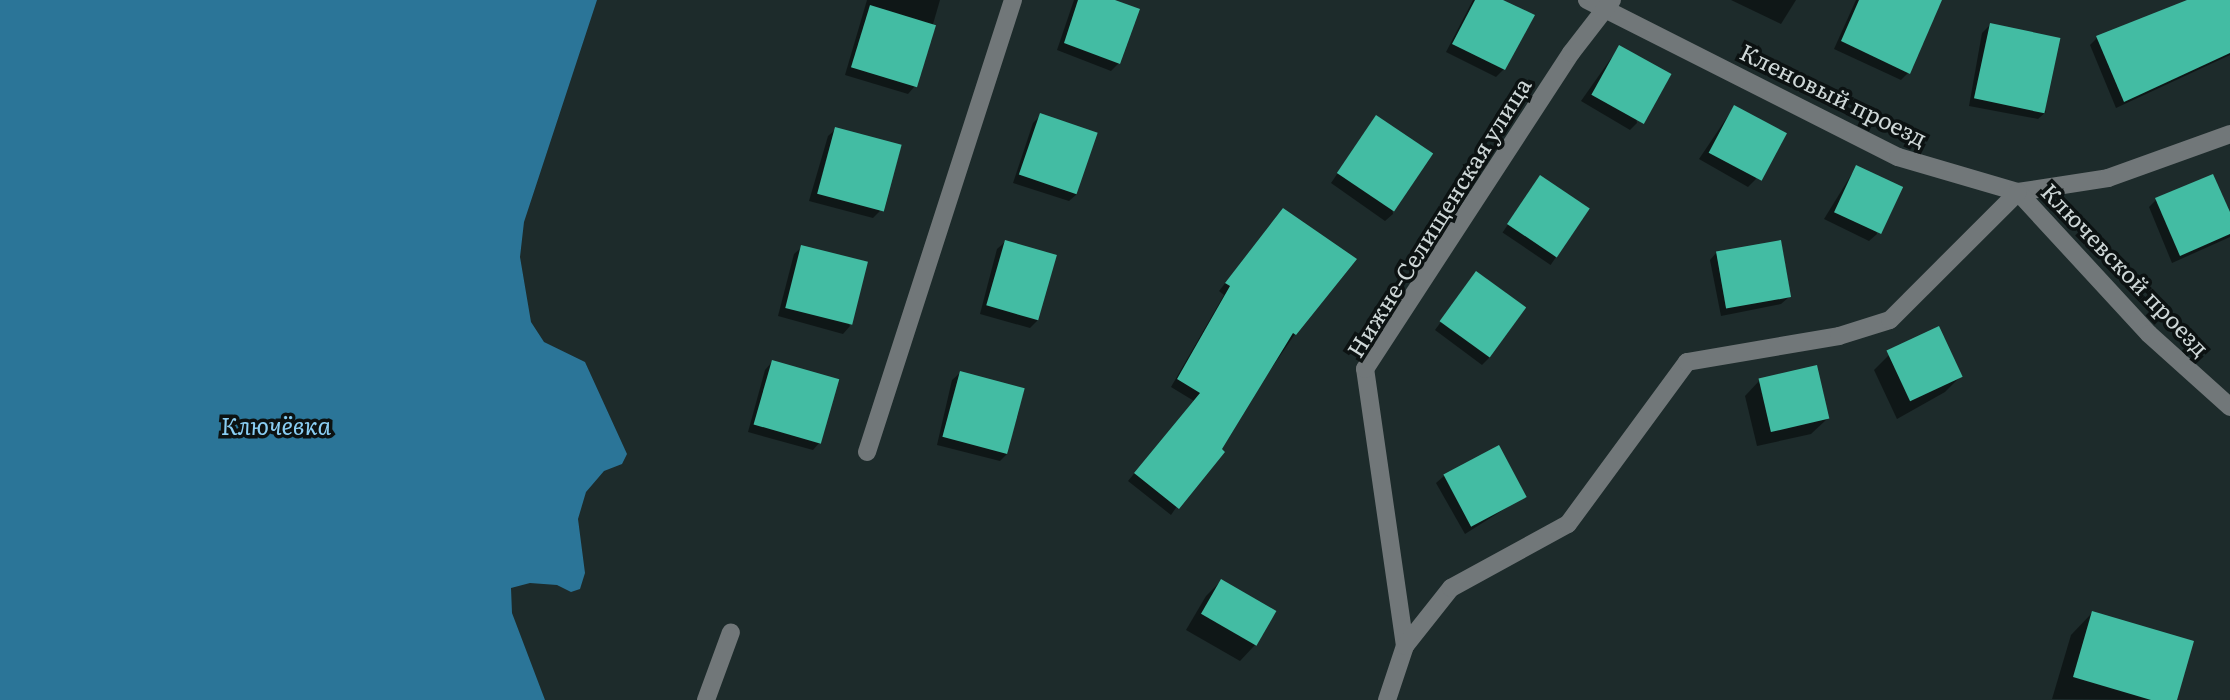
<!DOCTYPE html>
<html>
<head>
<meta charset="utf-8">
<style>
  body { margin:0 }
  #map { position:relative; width:2230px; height:700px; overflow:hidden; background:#1d2b2b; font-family:Literata,serif }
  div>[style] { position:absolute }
  .water>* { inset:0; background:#2b7598 }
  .shadow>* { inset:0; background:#0007; transform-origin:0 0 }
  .building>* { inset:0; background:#43bca3; transform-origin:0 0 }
  .minor>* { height:18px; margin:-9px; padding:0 9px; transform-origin:9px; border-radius:9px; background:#717779 }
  span { translate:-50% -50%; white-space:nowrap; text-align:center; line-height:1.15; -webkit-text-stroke:7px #0c1212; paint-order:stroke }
  .street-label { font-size:23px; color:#ced7d7 }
  .water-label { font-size:24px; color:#8acef3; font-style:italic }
</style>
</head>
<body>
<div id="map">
  <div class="water">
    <div style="clip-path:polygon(0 0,597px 0,524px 222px,520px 257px,531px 322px,544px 342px,585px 362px,627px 454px,622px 464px,604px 471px,586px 492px,578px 519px,585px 573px,580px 589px,571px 592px,557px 585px,530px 583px,511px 588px,512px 613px,545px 700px,0 700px)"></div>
  </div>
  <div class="shadow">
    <div style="clip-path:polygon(867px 0,940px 0,915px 86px,908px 94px,845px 75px)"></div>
    <div style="clip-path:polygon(1074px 0,1111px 0,1119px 63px,1111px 71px,1057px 50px)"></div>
    <div style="clip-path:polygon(1473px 0,1498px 0,1504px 69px,1496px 77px,1446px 52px)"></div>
    <div style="clip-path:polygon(1731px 0,1796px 0,1781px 24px)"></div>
    <div style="clip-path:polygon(1856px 0,1927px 0,1908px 73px,1901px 80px,1834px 49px)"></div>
    <div style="clip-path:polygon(2193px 0,2230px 0,2230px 55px,2116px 108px,2090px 45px,2097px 38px)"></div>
    <div style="clip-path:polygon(1990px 25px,2046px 112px,2038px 119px,1969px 106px,1982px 33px)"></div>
    <div style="clip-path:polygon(1619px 47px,1637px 123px,1630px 130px,1581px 101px)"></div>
    <div style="clip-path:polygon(1734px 107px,1756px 179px,1748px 187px,1699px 159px)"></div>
    <div style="clip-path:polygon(1041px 115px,1077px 194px,1069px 201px,1013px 183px,1033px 123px)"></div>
    <div style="clip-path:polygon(1376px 117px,1393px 214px,1385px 221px,1331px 183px)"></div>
    <div style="clip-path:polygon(836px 129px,880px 211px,873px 218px,809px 201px,828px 136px)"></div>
    <div style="clip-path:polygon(1856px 167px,1877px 234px,1869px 241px,1824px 219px)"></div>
    <div style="left:1540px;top:177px;width:58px;height:67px;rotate:34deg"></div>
    <div style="clip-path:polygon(2156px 200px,2230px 216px,2230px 237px,2172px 263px,2149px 207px)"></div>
    <div style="clip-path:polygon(1283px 210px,1295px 334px,1171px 515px,1128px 481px,1194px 401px,1171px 387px,1224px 295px,1219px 291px)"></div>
    <div style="clip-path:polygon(1005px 242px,1038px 320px,1030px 328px,980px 314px,997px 249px)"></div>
    <div style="clip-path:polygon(802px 247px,850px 326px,843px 334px,778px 316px,794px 254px)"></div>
    <div style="clip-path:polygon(1717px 252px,1789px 297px,1781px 304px,1721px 316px,1710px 260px)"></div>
    <div style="clip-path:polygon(1476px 274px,1490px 357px,1482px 365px,1435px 330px)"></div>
    <div style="clip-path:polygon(1889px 355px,1960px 377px,1945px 392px,1897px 419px,1874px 370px)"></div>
    <div style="clip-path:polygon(772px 362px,820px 442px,813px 450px,748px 432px,765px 370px)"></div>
    <div style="clip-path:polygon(960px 373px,1008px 453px,1000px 461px,937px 445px,952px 380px)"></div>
    <div style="clip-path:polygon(1760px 380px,1827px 419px,1811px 434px,1757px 446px,1745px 396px)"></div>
    <div style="clip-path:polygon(1444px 476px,1525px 496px,1465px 534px,1436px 483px)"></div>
    <div style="clip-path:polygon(1221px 581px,1255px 645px,1240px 661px,1186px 630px,1206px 596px)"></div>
    <div style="clip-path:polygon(2092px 613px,2175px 700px,2052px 699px,2071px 635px)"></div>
  </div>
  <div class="building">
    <div style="clip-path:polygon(1078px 0,1115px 0,1140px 9px,1120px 64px,1064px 43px)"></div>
    <div style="clip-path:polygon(1475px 0,1503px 0,1535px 15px,1505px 70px,1452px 44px)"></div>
    <div style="clip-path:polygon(1859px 0,1942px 0,1910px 74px,1841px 41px)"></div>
    <div style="clip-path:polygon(2187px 0,2230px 0,2230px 53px,2124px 102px,2096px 36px)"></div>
    <div style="left:870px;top:5px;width:69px;height:65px;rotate:17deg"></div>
    <div style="left:1990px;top:23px;width:72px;height:77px;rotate:12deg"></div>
    <div style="left:1619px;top:45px;width:60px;height:57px;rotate:29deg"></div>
    <div style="left:1734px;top:105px;width:60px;height:54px;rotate:28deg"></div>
    <div style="left:1040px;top:113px;width:61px;height:65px;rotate:19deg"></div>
    <div style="left:1376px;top:115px;width:69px;height:70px;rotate:34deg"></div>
    <div style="left:835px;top:127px;width:69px;height:69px;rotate:15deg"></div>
    <div style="left:1856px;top:165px;width:52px;height:52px;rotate:25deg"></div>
    <div style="clip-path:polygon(2213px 174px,2230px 212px,2230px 234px,2180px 256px,2155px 198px)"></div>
    <div style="left:1540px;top:175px;width:60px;height:59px;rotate:34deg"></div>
    <div style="clip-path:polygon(1283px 208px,1357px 259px,1296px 335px,1293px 333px,1222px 449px,1225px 452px,1179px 509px,1134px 473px,1200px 393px,1177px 379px,1230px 286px,1225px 283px)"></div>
    <div style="left:1005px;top:240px;width:54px;height:68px;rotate:16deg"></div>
    <div style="left:1781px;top:240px;width:58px;height:66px;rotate:80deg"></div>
    <div style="left:801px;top:245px;width:69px;height:65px;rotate:14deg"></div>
    <div style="left:1476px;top:271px;width:62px;height:62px;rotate:36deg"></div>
    <div style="left:1939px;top:326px;width:56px;height:58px;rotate:65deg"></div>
    <div style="left:772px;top:360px;width:70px;height:67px;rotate:16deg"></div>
    <div style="left:1817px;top:365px;width:55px;height:60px;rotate:77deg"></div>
    <div style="left:960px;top:371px;width:67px;height:68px;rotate:15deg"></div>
    <div style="left:1499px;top:445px;width:59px;height:63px;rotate:62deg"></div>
    <div style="left:1221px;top:579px;width:64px;height:40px;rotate:30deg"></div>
    <div style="clip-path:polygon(2092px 611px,2194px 641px,2177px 700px,2151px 700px,2073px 677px)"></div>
  </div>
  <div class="minor">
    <div style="left:1587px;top:0;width:348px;rotate:26.8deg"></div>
    <div style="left:1898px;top:157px;width:125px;rotate:16.3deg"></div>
    <div style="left:2018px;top:192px;width:91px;rotate:-8.8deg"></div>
    <div style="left:2108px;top:178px;width:130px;rotate:-19.8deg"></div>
    <div style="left:2018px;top:192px;width:193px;rotate:47.3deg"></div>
    <div style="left:2149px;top:334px;width:109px;rotate:42deg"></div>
    <div style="left:867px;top:452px;width:475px;rotate:-72.1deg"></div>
    <div style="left:1405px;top:646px;width:280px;rotate:-98.2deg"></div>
    <div style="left:1365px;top:369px;width:377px;rotate:-56.9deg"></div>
    <div style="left:1571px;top:53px;width:67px;rotate:-52.3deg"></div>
    <div style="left:706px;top:700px;width:72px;rotate:-69.8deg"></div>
    <div style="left:1387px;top:700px;width:57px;rotate:-71.6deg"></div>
    <div style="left:1405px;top:646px;width:74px;rotate:-51.6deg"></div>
    <div style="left:1451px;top:588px;width:133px;rotate:-28.7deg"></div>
    <div style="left:1568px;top:524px;width:201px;rotate:-53.7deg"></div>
    <div style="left:1687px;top:362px;width:154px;rotate:-9.7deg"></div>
    <div style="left:1839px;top:336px;width:53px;rotate:-17.4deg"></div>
    <div style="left:1890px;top:320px;width:181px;rotate:-45deg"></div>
  </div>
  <div class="street-label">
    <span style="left:1834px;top:94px;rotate:26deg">Кленовый проезд</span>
    <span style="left:1438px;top:217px;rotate:-58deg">Нижне-Селищенская улица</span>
    <span style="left:2126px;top:269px;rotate:46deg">Ключевской проезд</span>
  </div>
  <div class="water-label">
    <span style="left:276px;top:425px">Ключёвка</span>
  </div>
</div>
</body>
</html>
